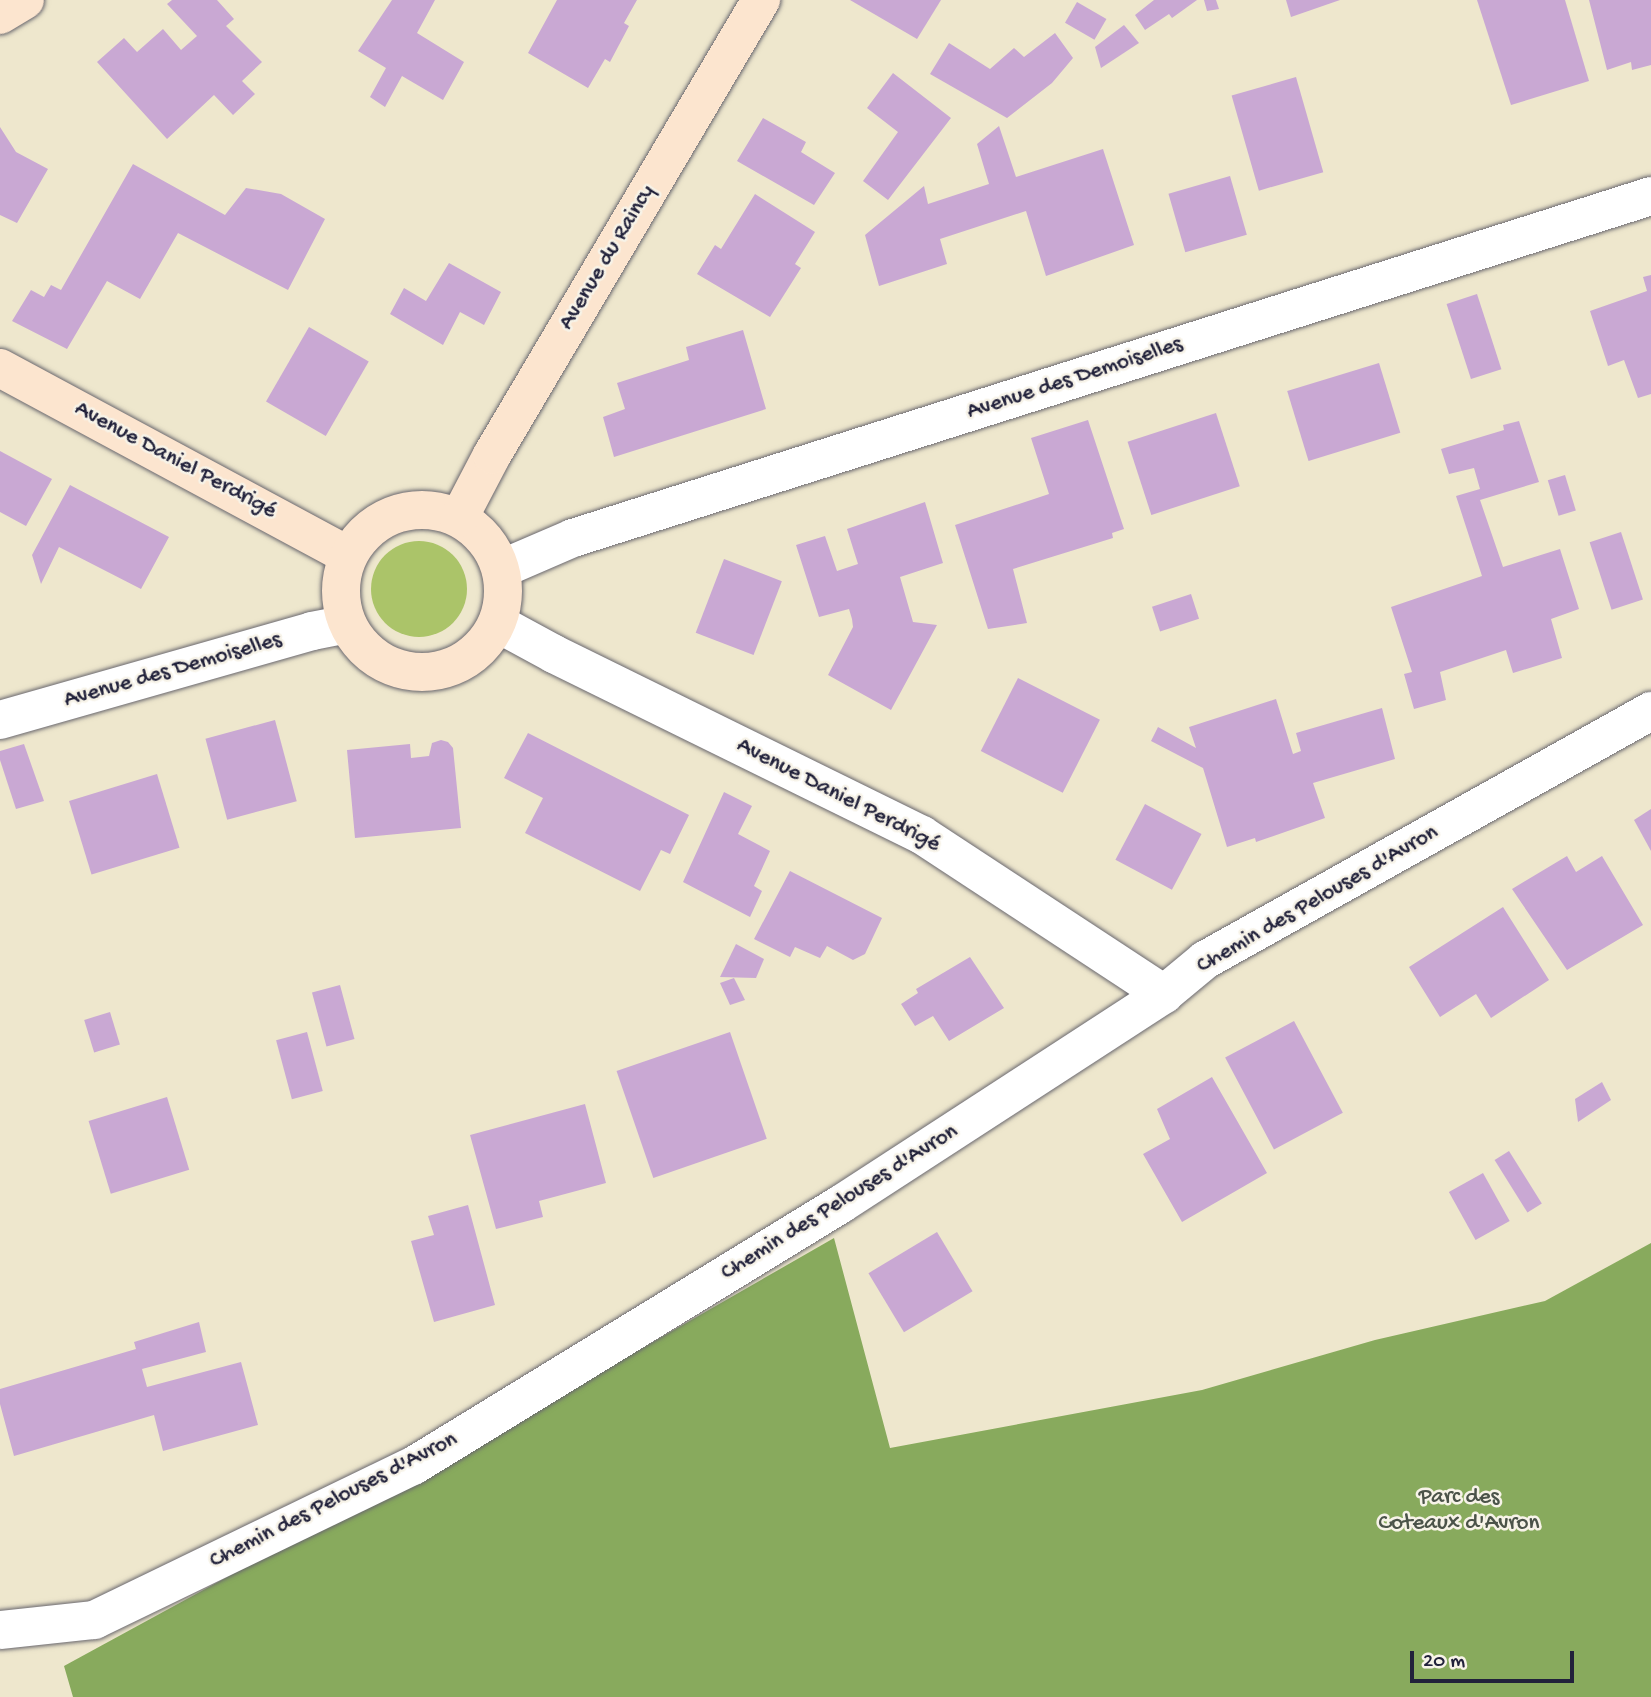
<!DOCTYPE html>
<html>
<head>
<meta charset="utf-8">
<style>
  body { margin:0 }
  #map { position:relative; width:1651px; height:1697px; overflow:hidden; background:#eee7cd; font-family:"Gochi Hand",sans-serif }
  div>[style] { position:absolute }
  .green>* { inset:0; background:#abc469 }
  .round { border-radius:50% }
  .forest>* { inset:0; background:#88aa5d }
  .building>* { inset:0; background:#c9a8d3; transform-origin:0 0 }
  .roads { filter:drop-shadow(0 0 2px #69676e) drop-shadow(0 0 2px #69676e) }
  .street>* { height:38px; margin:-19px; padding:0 19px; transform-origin:19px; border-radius:19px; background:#fff }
  .secondary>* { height:38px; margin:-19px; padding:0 19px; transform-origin:19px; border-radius:19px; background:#fce5cf }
  .secondary>.ring { margin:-19px; padding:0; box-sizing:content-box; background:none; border:38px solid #fce5cf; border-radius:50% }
  span { translate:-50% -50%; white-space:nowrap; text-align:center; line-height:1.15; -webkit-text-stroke:5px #f7f3e8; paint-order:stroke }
  .street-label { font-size:23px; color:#22223b }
  .park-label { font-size:23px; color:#4b5349 }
  .scale { position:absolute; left:1410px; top:1651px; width:164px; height:32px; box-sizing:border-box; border:4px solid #22223b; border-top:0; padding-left:9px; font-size:21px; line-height:24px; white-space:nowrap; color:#22223b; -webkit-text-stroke:5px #f7f3e8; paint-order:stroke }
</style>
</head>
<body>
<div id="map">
  <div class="green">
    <div class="round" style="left:371px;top:541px;width:96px;height:96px"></div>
  </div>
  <div class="forest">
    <div style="clip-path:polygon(834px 1238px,890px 1448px,1202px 1390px,1375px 1340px,1545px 1301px,1651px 1243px,1651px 1697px,73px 1697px,64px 1666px,557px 1397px)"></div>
  </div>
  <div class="building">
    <div style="clip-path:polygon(172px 0,217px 0,234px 19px,226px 26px,262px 62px,242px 81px,255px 94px,233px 115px,214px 95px,167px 139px,97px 62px,124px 38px,137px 52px,163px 29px,181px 50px,197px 36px,167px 4px)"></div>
    <div style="clip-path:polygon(392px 0,435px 0,417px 33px,464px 62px,443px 100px,402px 76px,385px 107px,370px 97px,386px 68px,358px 51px)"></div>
    <div style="clip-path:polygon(557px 0,637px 0,624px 23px,629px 26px,610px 62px,605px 59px,588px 88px,528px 53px)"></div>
    <div style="clip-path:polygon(850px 0,941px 0,917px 39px)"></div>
    <div style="clip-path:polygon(1154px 0,1197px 0,1172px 18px,1169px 14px,1145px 30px,1135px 15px)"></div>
    <div style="clip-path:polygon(1204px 0,1216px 0,1219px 9px,1207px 11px)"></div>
    <div style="clip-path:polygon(1286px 0,1340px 0,1291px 17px)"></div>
    <div style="clip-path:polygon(1477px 0,1565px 0,1589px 81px,1511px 105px)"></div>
    <div style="clip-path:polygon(1589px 0,1651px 0,1651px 65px,1632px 70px,1631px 62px,1607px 70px)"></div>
    <div style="left:1077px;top:2px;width:34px;height:24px;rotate:30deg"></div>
    <div style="clip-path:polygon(1124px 25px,1139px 43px,1101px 68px,1095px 47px)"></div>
    <div style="clip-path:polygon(1055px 33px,1073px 58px,1052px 83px,1007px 118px,930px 74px,949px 43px,990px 69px,1014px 48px,1024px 57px)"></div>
    <div style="clip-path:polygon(893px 73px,951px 118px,888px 200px,863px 181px,898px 132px,867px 108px)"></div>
    <div style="left:1296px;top:77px;width:99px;height:67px;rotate:74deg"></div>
    <div style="clip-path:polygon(763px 118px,806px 142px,801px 152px,835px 173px,814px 205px,737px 161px)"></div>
    <div style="clip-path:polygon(999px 126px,1016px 177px,1103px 149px,1134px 245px,1046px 276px,1026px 211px,940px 239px,947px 264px,879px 286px,865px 235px,924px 186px,928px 204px,989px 184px,977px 144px)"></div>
    <div style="clip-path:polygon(0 127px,16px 152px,48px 169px,17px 223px,0 215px)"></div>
    <div style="clip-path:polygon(133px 164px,225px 215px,246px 188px,281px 194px,325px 219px,288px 290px,178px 233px,140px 299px,107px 281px,67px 349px,12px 321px,31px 290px,44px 297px,51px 285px,61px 290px)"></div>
    <div style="left:1230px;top:176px;width:61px;height:64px;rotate:74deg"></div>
    <div style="clip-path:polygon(755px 194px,815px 232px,795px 264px,801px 268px,770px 317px,697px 274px,715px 245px,721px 249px)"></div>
    <div style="clip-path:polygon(449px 263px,501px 292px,484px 325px,460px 312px,443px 345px,390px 314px,404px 288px,426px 301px)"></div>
    <div style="clip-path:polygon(1651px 275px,1651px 394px,1638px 398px,1624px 360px,1608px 366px,1590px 311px,1647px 291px,1643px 277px)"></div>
    <div style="left:1477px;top:294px;width:79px;height:32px;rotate:72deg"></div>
    <div style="left:309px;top:327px;width:69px;height:86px;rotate:30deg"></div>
    <div style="clip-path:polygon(743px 330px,766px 409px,614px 457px,603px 417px,625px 409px,617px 383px,689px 360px,686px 347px)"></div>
    <div style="left:1379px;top:363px;width:73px;height:96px;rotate:73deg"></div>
    <div style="left:1216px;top:413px;width:77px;height:93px;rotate:72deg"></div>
    <div style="clip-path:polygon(1088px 420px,1124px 529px,1112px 533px,1113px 538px,1013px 569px,1027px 623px,988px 629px,955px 525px,1049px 494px,1031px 438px)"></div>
    <div style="clip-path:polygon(1519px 421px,1539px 482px,1480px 500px,1503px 567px,1560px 549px,1579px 609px,1551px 619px,1562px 658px,1513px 673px,1506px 650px,1440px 672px,1446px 700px,1414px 709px,1404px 674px,1412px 672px,1391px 607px,1482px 576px,1456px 496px,1480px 489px,1474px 468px,1449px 474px,1441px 449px,1504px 430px,1503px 425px)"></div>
    <div style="clip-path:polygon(0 451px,52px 479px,26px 526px,0 512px)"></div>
    <div style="left:1565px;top:475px;width:37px;height:18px;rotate:73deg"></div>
    <div style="clip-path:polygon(70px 485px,169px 537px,141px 589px,59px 547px,41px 584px,32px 555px)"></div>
    <div style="clip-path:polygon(925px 502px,943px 563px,900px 577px,913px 622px,937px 625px,891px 710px,828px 675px,853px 627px,852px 619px,849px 609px,819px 617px,796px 545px,825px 536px,837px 571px,858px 564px,847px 529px)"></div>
    <div style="left:1621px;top:532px;width:71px;height:33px;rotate:72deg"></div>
    <div style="left:724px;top:559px;width:62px;height:79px;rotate:21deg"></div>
    <div style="left:1191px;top:594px;width:26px;height:41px;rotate:72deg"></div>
    <div style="left:1018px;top:678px;width:92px;height:82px;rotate:27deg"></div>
    <div style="clip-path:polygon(1276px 699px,1293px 754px,1301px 751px,1296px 733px,1382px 708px,1395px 759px,1313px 783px,1325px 818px,1256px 842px,1255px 838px,1227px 847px,1203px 768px,1151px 741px,1158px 727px,1196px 748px,1189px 727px)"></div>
    <div style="left:275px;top:720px;width:84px;height:72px;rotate:75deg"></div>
    <div style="clip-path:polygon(528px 733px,689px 815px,670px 854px,661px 850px,640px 891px,525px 833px,543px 798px,504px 778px)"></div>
    <div style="clip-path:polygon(441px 740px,448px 742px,453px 748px,461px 828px,355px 838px,347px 750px,410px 744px,411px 758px,429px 756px,432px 743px)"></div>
    <div style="clip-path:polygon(24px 744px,44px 801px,16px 809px,0 760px,0 751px)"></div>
    <div style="left:157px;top:774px;width:77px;height:92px;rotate:73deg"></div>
    <div style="clip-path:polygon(724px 792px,752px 806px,738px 834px,770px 851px,754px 886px,762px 891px,750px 917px,683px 882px)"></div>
    <div style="left:1145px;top:804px;width:64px;height:63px;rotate:28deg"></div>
    <div style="clip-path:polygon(1651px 809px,1651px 851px,1634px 820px)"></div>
    <div style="clip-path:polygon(1567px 856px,1576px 872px,1602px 856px,1643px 925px,1567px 970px,1512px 889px)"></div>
    <div style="clip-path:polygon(790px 871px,882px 918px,865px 954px,853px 960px,827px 946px,820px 958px,795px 947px,790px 957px,754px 939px)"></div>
    <div style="clip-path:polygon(1503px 907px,1549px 980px,1491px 1018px,1476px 994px,1440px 1017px,1409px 967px)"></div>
    <div style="clip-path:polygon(736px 944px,764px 959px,756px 978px,720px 977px)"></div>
    <div style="clip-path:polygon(970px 957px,1004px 1008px,949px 1041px,933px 1016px,915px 1026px,901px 1004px,918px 993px,916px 989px)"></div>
    <div style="clip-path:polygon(734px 978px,745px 1000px,730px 1005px,720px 983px)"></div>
    <div style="left:340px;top:985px;width:56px;height:29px;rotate:75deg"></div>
    <div style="left:110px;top:1012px;width:34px;height:27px;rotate:73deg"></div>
    <div style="left:1294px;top:1021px;width:104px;height:78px;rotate:62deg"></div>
    <div style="left:307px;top:1032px;width:61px;height:32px;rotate:75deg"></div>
    <div style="left:730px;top:1032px;width:113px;height:120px;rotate:71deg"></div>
    <div style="clip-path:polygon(1212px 1077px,1267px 1173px,1182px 1222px,1143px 1154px,1170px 1139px,1157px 1109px)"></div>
    <div style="clip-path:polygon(1602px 1082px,1611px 1100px,1578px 1122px,1575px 1099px)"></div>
    <div style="left:167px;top:1097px;width:76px;height:82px;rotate:73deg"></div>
    <div style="clip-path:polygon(585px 1104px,606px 1183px,539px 1201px,543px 1217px,496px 1229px,470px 1135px)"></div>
    <div style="left:1509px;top:1151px;width:62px;height:17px;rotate:58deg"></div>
    <div style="left:1483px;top:1173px;width:55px;height:39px;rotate:61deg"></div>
    <div style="clip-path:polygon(468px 1205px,495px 1305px,434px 1322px,411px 1241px,434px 1235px,428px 1216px)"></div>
    <div style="left:937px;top:1232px;width:69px;height:80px;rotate:59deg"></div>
    <div style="clip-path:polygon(199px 1322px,206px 1352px,142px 1369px,147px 1387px,241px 1362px,258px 1425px,163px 1451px,154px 1415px,14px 1456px,0 1404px,0 1389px,136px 1349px,134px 1342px)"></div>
  </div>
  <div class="roads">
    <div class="street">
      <div style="left:501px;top:569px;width:78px;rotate:-23.3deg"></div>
      <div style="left:573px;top:538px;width:1131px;rotate:-17.6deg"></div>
      <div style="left:497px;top:623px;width:65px;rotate:28.5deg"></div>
      <div style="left:554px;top:654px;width:410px;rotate:26.2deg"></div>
      <div style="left:922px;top:835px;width:290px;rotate:33.3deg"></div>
      <div style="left:0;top:720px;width:324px;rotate:-15.9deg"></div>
      <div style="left:312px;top:631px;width:36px;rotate:-11deg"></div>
      <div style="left:0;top:1630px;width:95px;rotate:-6.1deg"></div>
      <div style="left:94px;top:1620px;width:354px;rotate:-25.8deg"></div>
      <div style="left:413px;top:1466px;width:502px;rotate:-31.47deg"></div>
      <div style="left:841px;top:1204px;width:385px;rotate:-33deg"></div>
      <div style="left:1164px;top:994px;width:53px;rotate:-39.7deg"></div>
      <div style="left:1205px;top:960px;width:511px;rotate:-29.17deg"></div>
    </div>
    <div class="secondary">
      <div style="left:0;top:15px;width:29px;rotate:-31deg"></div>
      <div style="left:0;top:368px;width:395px;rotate:28.3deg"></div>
      <div class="ring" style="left:341px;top:510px;width:124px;height:124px"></div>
      <div style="left:459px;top:518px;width:71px;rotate:-62.4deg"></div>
      <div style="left:492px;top:455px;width:529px;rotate:-59.41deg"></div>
    </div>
  </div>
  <div class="street-label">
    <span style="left:608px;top:258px;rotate:-59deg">Avenue du Raincy</span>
    <span style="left:1075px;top:379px;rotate:-18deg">Avenue des Demoiselles</span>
    <span style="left:175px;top:461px;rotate:28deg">Avenue Daniel Perdrigé</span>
    <span style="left:173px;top:671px;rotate:-16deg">Avenue des Demoiselles</span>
    <span style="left:838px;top:796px;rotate:27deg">Avenue Daniel Perdrigé</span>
    <span style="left:1318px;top:900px;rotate:-30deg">Chemin des Pelouses d'Avron</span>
    <span style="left:840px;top:1203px;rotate:-32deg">Chemin des Pelouses d'Avron</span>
    <span style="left:334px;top:1501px;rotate:-27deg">Chemin des Pelouses d'Avron</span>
  </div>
  <div class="park-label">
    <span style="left:1459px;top:1511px">Parc des<br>Coteaux d'Avron</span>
  </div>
  <div class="scale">20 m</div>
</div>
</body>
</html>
